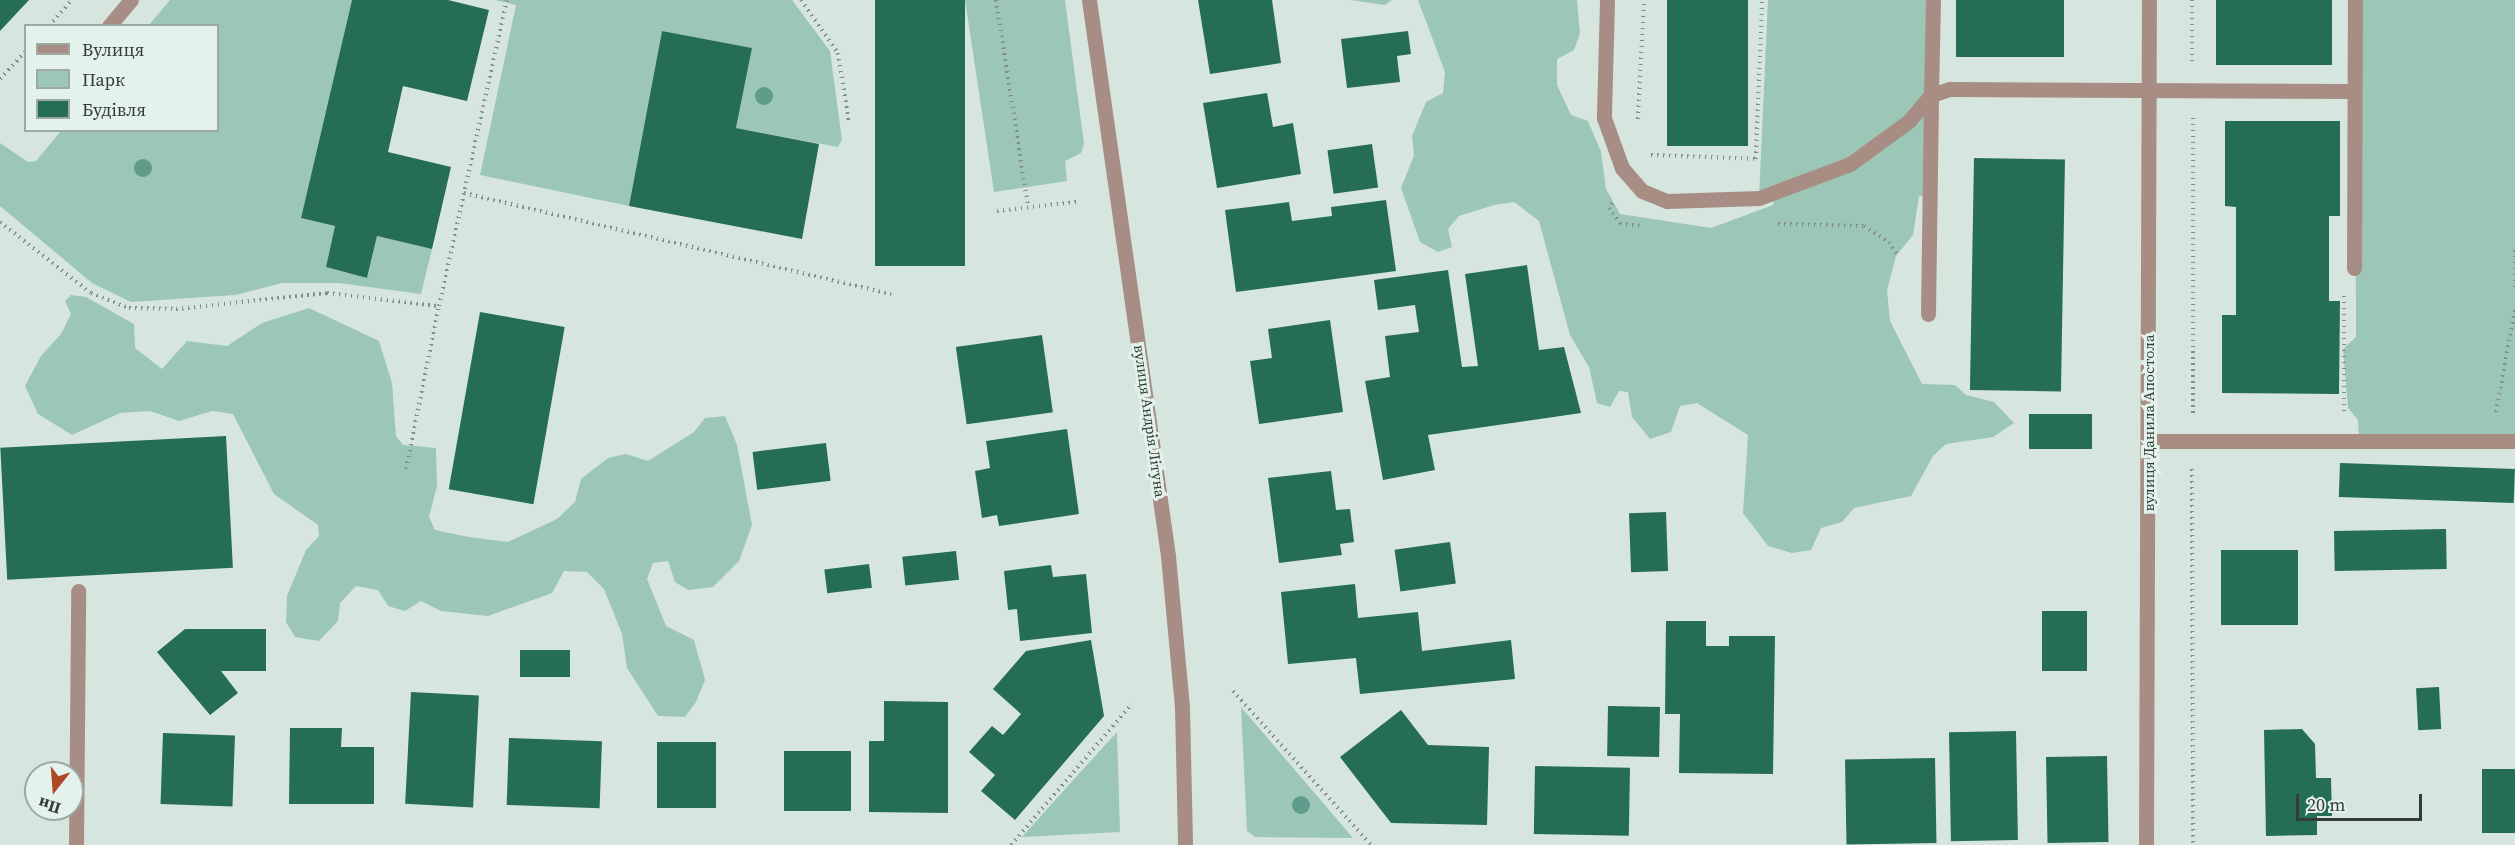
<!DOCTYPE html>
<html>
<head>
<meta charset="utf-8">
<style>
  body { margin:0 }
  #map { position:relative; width:2515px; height:845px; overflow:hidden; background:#d6e6df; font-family:"Source Serif 4",serif }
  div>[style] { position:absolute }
  .green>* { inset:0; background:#9cc6b5 }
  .building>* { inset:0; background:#256d55; transform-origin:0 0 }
  .path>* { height:4px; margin-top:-2px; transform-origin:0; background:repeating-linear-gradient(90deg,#838e89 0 1.5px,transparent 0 6px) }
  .minor>* { height:15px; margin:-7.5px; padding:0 7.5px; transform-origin:7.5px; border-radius:7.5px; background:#a88d84 }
  .trees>* { width:18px; height:18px; margin:-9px; border-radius:50%; background:#609c8c }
  span { translate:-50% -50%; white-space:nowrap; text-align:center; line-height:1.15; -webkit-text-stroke:6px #e3f3ec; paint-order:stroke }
  .street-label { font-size:15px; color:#353b38 }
  .legend { position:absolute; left:24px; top:24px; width:195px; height:108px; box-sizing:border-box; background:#e3f3ec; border:2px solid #9da9a4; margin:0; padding:8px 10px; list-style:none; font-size:18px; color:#353b38 }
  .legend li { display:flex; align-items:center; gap:12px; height:30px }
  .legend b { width:30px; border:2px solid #9da9a4 }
  .north { position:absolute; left:24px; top:761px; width:60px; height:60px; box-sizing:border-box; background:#e3f3ec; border:2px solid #9da9a4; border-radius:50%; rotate:197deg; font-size:16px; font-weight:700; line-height:24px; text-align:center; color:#353b38 }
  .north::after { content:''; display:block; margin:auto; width:21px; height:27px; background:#af4824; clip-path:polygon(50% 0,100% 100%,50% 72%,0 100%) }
  .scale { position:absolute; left:2296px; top:794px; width:126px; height:27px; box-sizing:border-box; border:3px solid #353b38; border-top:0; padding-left:8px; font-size:18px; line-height:21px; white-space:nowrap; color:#353b38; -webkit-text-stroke:4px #e3f3ec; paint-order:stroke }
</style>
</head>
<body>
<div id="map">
  <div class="green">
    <div style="clip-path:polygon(170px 0,352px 0,301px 218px,335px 226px,326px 267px,367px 278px,377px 236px,432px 249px,421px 294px,339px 283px,282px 283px,235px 295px,131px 302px,92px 283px,0 206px,0 143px,28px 162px,36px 161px,61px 131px,218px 130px,218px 26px,149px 25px)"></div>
    <div style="clip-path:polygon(495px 0,792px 0,830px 51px,842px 140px,838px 147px,736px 128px,752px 48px,662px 31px,629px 206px,480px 175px,516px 5px)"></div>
    <div style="clip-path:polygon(965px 0,1065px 0,1084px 144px,1081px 153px,1065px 161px,1067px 181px,994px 192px)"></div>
    <div style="clip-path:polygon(1350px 0,1392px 0,1385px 5px)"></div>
    <div style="clip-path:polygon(1418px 0,1577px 0,1580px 33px,1574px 50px,1557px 59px,1557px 85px,1571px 115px,1588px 121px,1601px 152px,1606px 189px,1620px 214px,1711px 228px,1773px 205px,1774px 199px,1759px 198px,1768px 0,1933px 0,1930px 196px,1919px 196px,1913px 235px,1896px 256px,1887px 290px,1890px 321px,1922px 384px,1955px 385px,1966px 395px,1994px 402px,2014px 423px,1993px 437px,1946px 444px,1933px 456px,1911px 496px,1854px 508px,1842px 522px,1821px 528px,1811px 550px,1792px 553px,1768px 546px,1743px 513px,1748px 435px,1697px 403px,1680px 406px,1671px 432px,1650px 439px,1632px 417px,1628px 392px,1619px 391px,1610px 407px,1597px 403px,1589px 367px,1570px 335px,1539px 221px,1514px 202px,1494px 205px,1459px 216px,1448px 229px,1452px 247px,1438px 252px,1420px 242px,1401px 188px,1414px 156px,1412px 136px,1426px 102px,1443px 93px,1445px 72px)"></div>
    <div style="clip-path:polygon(2355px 0,2515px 0,2515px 441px,2359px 441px,2358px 420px,2348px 408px,2343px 349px,2356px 337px)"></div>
    <div style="clip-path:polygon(71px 295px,86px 297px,134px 324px,135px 348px,162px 369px,187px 341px,227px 346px,262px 323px,309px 308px,379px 341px,392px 383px,396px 436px,403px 445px,436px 448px,437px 486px,429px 517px,435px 530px,469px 537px,508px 542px,557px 519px,575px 502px,581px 479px,608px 458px,626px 454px,648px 461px,694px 432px,705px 418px,725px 416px,737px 445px,752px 525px,739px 561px,713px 587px,688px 590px,675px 582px,668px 561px,653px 563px,647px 579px,666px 626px,694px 640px,705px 680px,696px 702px,685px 717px,658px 716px,627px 668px,622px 634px,604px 589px,587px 572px,564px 571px,552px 593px,488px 616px,441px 611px,421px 601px,405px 611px,388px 606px,378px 590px,356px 586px,340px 603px,338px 621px,319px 641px,295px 637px,286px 622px,287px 596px,306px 550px,319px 536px,318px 525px,274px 494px,233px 414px,212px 411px,179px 421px,150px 411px,120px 413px,72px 435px,38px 414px,25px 386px,41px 356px,61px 334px,71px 314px,65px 301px)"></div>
    <div style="clip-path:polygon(1241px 707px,1353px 838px,1255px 837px,1247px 831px)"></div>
    <div style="clip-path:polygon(1117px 732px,1120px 832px,1022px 837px,1076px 777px)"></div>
  </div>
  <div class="building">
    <div style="clip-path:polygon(0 0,29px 0,0 31px)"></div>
    <div style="clip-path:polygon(352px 0,448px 0,489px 10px,467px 101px,403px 86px,388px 152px,451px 167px,432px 249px,377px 236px,367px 278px,326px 267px,335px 226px,301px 218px)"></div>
    <div style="left:875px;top:0;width:90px;height:266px"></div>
    <div style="clip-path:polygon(1198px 0,1272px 0,1281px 63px,1210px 74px)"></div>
    <div style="left:1667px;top:0;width:81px;height:146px"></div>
    <div style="left:1956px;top:0;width:108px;height:57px"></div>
    <div style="left:2216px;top:0;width:116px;height:65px"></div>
    <div style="clip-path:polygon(662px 31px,752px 48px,736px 128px,819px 144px,802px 239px,629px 206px)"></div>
    <div style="clip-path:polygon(1408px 31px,1411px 54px,1397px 56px,1400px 82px,1347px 88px,1341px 39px)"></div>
    <div style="clip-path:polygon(1267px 93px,1273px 127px,1293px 123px,1301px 174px,1217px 188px,1203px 103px)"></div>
    <div style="clip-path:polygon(2225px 121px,2340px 121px,2340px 216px,2329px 216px,2329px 301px,2340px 301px,2339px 394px,2222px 393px,2222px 315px,2236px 315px,2236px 207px,2225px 206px)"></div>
    <div style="left:1372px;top:144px;width:44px;height:45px;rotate:82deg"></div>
    <div style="left:1974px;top:158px;width:91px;height:232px;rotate:1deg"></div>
    <div style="clip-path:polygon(1386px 200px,1396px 271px,1236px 292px,1225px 210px,1289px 202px,1292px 221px,1332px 216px,1331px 207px)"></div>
    <div style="clip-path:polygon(1527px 265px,1539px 350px,1564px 347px,1581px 413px,1428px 435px,1435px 470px,1383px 480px,1365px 381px,1390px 377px,1385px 336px,1419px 332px,1415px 305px,1378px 310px,1374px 280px,1448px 270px,1462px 367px,1478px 366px,1465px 274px)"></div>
    <div style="left:480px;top:312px;width:86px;height:180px;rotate:10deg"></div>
    <div style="clip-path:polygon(1330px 320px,1343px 412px,1259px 424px,1250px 361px,1272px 358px,1268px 329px)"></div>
    <div style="left:1042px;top:335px;width:78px;height:87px;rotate:82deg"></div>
    <div style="left:2029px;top:414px;width:63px;height:35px"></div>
    <div style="clip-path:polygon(1067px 429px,1079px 514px,999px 526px,997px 515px,982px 518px,975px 471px,990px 468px,986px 441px)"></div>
    <div style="left:226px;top:436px;width:132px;height:226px;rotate:87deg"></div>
    <div style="left:826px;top:443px;width:38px;height:74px;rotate:83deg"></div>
    <div style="left:2340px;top:463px;width:175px;height:34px;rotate:2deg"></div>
    <div style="clip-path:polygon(1331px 471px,1336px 510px,1350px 509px,1354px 542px,1340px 544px,1342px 555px,1279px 563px,1268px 478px)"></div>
    <div style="left:1666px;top:512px;width:59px;height:37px;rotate:88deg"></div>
    <div style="left:2446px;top:529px;width:40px;height:112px;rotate:89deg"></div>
    <div style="left:1450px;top:542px;width:42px;height:56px;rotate:82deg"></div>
    <div style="left:2221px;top:550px;width:77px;height:75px"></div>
    <div style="left:956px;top:551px;width:29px;height:54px;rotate:84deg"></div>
    <div style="left:869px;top:564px;width:24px;height:45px;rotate:83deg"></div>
    <div style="clip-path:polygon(1051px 565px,1053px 577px,1086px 574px,1092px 633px,1020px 641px,1017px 609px,1008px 610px,1004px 571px)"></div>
    <div style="clip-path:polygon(1355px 584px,1358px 618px,1418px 612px,1422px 651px,1511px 640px,1515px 679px,1360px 694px,1356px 658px,1288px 664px,1281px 592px)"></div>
    <div style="left:2042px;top:611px;width:45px;height:60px"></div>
    <div style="clip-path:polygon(1666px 621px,1706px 621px,1706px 646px,1729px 646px,1729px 636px,1775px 636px,1773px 774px,1679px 773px,1680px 714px,1665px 714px)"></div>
    <div style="clip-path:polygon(185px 629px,266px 629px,266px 671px,221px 671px,238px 693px,210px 715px,157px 652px)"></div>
    <div style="clip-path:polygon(1091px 640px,1104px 716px,1015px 820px,981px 791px,995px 775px,969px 752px,992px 726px,1003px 735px,1021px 714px,993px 689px,1026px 651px)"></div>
    <div style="left:520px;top:650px;width:50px;height:27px"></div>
    <div style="left:2439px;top:687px;width:42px;height:23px;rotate:87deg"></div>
    <div style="left:411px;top:692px;width:68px;height:112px;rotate:3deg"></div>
    <div style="clip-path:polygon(884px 701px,948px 702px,948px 813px,869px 812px,869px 741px,884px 741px)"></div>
    <div style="left:1608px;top:706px;width:52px;height:50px;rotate:1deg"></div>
    <div style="clip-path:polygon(1401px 710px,1428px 745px,1489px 747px,1487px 825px,1391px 823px,1340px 757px)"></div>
    <div style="clip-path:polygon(290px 728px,342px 728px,341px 747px,374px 747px,374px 804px,289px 804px)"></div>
    <div style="clip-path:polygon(2302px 729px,2315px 744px,2316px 778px,2331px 778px,2332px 816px,2317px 816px,2317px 835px,2266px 836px,2264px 730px)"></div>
    <div style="left:2016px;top:731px;width:109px;height:67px;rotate:89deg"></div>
    <div style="left:163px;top:733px;width:72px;height:71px;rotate:2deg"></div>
    <div style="left:509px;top:738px;width:93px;height:67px;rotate:2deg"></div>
    <div style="left:657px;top:742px;width:59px;height:66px"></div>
    <div style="left:784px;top:751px;width:67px;height:60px"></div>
    <div style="left:2107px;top:756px;width:86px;height:61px;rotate:89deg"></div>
    <div style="left:1935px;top:758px;width:85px;height:90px;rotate:89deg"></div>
    <div style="left:1535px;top:766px;width:95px;height:68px;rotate:1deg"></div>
    <div style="left:2482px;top:769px;width:33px;height:64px"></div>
  </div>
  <div class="path">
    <div style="left:801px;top:0;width:65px;rotate:55.1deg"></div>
    <div style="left:838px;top:53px;width:71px;rotate:81.1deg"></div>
    <div style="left:996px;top:0;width:209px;rotate:81.2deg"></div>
    <div style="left:2192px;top:0;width:62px;rotate:90deg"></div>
    <div style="left:49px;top:26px;width:35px;rotate:-49deg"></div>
    <div style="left:0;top:79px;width:38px;rotate:-47deg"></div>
    <div style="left:1638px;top:119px;width:119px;rotate:-87.1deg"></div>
    <div style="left:1651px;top:155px;width:105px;rotate:2.2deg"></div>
    <div style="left:1756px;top:159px;width:159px;rotate:-87.8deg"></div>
    <div style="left:464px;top:193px;width:439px;rotate:13.3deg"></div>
    <div style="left:1612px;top:203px;width:6px;rotate:121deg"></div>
    <div style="left:1609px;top:208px;width:19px;rotate:55deg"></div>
    <div style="left:1620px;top:224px;width:24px;rotate:5deg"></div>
    <div style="left:997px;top:211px;width:80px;rotate:-6.5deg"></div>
    <div style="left:0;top:222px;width:115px;rotate:38deg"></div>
    <div style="left:91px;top:293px;width:41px;rotate:21.5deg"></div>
    <div style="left:129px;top:308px;width:47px;rotate:1.2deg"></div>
    <div style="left:176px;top:309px;width:152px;rotate:-6deg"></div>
    <div style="left:327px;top:293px;width:113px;rotate:6.6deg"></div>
    <div style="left:439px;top:306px;width:313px;rotate:-77.5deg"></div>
    <div style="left:1778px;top:224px;width:86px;rotate:1.3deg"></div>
    <div style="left:1864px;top:226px;width:30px;rotate:33deg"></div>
    <div style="left:1889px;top:242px;width:17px;rotate:59deg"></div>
    <div style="left:2515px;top:250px;width:39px;rotate:90deg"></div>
    <div style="left:2344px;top:296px;width:115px;rotate:90deg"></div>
    <div style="left:2496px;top:412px;width:106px;rotate:-79.6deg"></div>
    <div style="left:2193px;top:413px;width:295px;rotate:-90deg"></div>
    <div style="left:406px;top:469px;width:166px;rotate:-78.6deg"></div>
    <div style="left:2192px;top:469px;width:376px;rotate:89.8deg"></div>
    <div style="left:1233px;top:691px;width:207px;rotate:48.1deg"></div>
    <div style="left:1011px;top:845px;width:186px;rotate:-49.4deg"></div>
  </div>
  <div class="minor">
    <div style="left:1089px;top:0;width:562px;rotate:81.91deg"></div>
    <div style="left:1168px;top:556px;width:153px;rotate:84.7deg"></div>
    <div style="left:1182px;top:708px;width:137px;rotate:88.7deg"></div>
    <div style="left:1607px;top:0;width:118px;rotate:91.5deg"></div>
    <div style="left:1604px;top:118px;width:53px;rotate:70.2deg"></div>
    <div style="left:1622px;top:168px;width:30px;rotate:49deg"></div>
    <div style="left:1642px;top:191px;width:27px;rotate:22deg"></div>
    <div style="left:1667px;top:201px;width:92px;rotate:-1.9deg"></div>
    <div style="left:1759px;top:198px;width:97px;rotate:-20.5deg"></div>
    <div style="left:1850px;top:164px;width:73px;rotate:-36.1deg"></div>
    <div style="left:1909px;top:121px;width:34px;rotate:-50deg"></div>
    <div style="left:1931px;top:95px;width:95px;rotate:-88.8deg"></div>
    <div style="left:109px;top:26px;width:34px;rotate:-50deg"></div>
    <div style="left:2354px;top:268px;width:268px;rotate:-89.8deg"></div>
    <div style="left:1928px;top:314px;width:219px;rotate:-89.2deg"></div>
    <div style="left:1931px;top:95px;width:20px;rotate:-18deg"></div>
    <div style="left:1950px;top:89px;width:404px;rotate:0.3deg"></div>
    <div style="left:2149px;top:441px;width:366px"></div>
    <div style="left:76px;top:845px;width:254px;rotate:-89.5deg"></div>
    <div style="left:2146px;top:845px;width:845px;rotate:-89.8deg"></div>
  </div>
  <div class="trees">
    <div style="left:764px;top:96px"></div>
    <div style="left:143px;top:168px"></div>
    <div style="left:1301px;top:805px"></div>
  </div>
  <div class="street-label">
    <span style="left:1150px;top:421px;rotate:82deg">вулиця Андрія Літуна</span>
    <span style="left:2149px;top:423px;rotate:-90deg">вулиця Данила Апостола</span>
  </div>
  <ul class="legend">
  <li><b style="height:8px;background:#a88d84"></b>Вулиця</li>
  <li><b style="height:16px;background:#9cc6b5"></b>Парк</li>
  <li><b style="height:16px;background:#256d55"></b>Будівля</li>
  </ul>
  <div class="north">Пн</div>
  <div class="scale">20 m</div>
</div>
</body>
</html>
